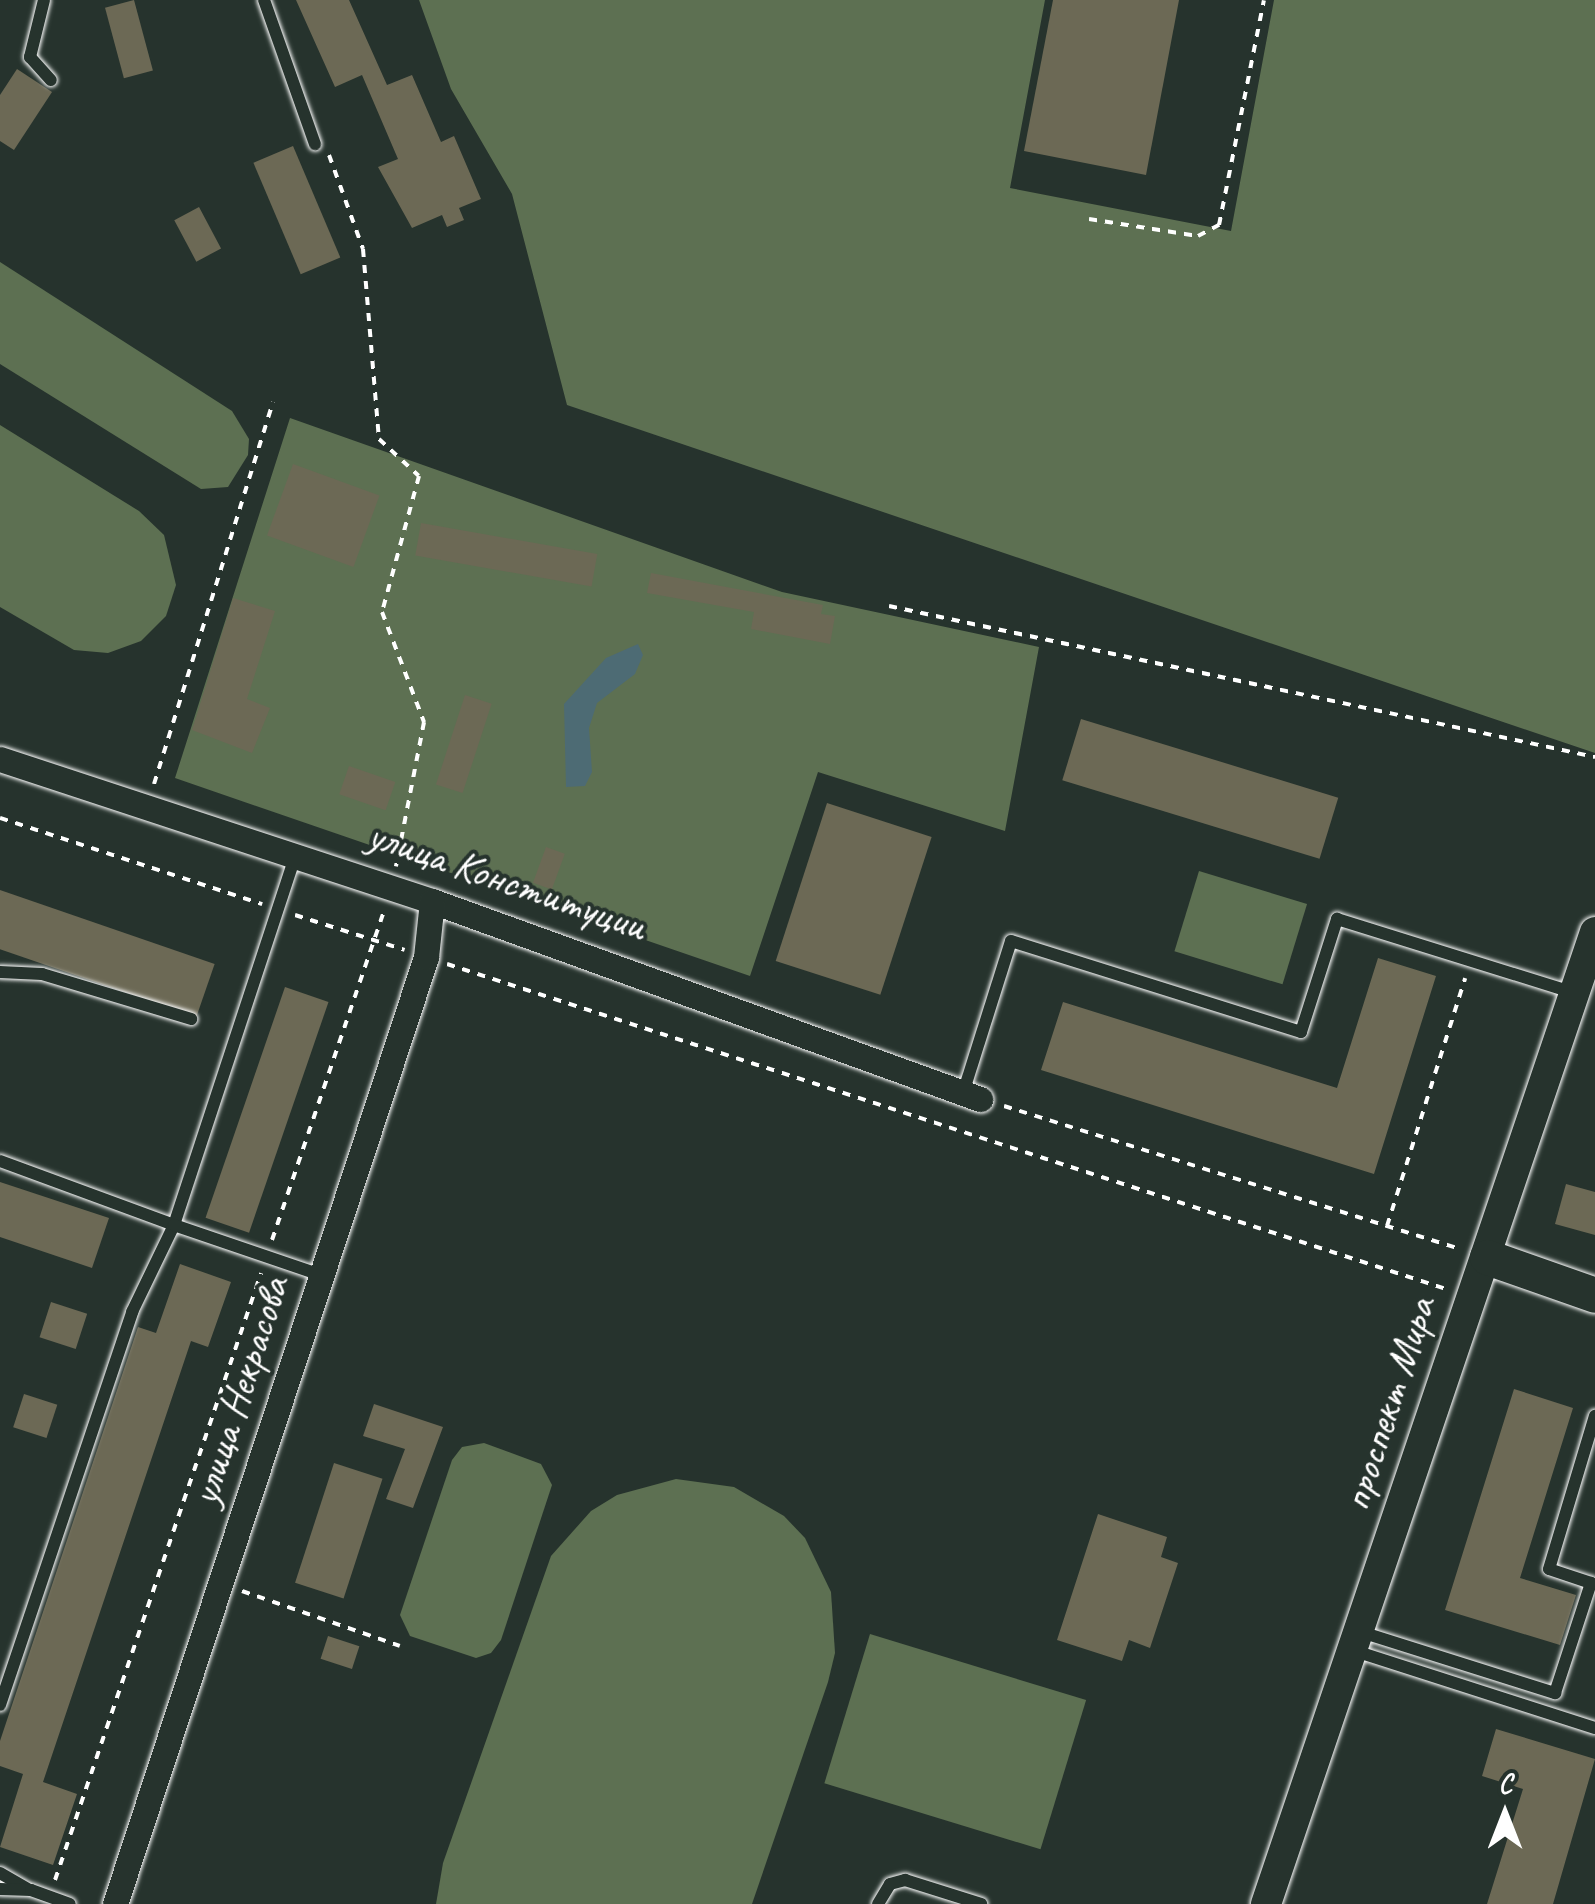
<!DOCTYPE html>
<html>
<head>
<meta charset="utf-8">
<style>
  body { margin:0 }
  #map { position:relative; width:1595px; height:1904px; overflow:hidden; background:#26332d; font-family:Caveat,sans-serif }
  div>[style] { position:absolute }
  .green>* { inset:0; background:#5d7052; transform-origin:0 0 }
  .water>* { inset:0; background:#4d6b74 }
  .building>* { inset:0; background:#6c6955; transform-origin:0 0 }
  .path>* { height:4px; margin-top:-2px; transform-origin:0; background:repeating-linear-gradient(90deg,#fff 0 8px,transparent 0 16px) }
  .roads { filter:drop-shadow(0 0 2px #fff) drop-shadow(0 0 2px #fff) }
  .service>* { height:12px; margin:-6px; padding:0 6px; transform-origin:6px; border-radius:6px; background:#26332d }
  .minor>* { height:25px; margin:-12.5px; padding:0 12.5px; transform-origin:12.5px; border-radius:12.5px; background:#26332d }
  .tertiary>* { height:30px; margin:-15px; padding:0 15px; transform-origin:15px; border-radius:15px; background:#26332d }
  .secondary>* { height:35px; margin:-17.5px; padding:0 17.5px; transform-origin:17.5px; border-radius:17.5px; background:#26332d }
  span { translate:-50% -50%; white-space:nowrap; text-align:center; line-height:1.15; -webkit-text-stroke:8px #26332d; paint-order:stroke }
  .street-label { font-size:42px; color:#fff }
  .north { position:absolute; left:1455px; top:1764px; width:100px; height:100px; -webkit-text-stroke:8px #26332d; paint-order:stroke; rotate:0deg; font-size:28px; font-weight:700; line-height:40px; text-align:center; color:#fff }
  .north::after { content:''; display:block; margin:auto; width:35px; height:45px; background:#fff; clip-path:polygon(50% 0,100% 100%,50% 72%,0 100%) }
</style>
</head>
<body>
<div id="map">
  <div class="green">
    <div style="clip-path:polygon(419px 0,1045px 0,1010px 188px,1231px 231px,1274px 0,1595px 0,1595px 753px,567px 405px,512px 194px,451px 89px)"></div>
    <div style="clip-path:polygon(0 262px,232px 411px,249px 439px,248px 455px,228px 487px,201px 489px,0 364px)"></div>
    <div style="clip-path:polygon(290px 418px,782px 592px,1039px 647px,1005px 831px,818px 772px,750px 976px,175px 778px)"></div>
    <div style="clip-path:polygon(0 425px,139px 511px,164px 535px,176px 585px,166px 616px,141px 641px,108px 653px,74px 650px,0 607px)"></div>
    <div style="left:1199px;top:871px;width:113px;height:84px;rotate:17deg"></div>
    <div style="clip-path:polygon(484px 1443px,541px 1464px,552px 1485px,501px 1640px,491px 1653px,476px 1658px,410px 1636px,400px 1615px,452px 1460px,462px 1447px)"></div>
    <div style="clip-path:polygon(676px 1479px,734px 1487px,784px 1516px,805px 1538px,831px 1592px,835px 1653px,828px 1682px,752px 1904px,436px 1904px,443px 1863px,551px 1556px,591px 1511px,617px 1495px)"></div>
    <div style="left:870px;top:1634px;width:226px;height:156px;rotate:17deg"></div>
  </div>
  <div class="water">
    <div style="clip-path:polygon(638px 644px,643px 655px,635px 674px,597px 703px,589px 728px,592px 772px,585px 786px,566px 787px,564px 704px,606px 658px)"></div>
  </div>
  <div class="building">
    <div style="left:134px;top:0;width:73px;height:30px;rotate:75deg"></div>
    <div style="clip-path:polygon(296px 0,349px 0,387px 85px,412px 75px,441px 142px,454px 136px,481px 199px,459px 208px,464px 220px,447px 227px,442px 215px,412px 228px,378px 167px,398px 159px,362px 75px,335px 87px)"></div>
    <div style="clip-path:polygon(1053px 0,1179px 0,1146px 175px,1024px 151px)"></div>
    <div style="clip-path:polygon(17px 69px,52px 92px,14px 150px,0 141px,0 95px)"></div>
    <div style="left:293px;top:146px;width:121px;height:43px;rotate:67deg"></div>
    <div style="left:199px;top:207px;width:47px;height:28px;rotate:62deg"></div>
    <div style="left:293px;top:464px;width:92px;height:76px;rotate:20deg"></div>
    <div style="left:421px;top:523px;width:179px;height:33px;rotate:10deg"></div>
    <div style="clip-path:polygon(651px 573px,823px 605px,821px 614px,835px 616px,830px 644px,751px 629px,754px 612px,647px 593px)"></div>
    <div style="clip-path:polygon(233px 598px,275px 611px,247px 699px,270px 708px,252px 753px,192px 730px)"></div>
    <div style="left:465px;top:695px;width:28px;height:94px;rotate:18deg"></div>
    <div style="left:1081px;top:719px;width:269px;height:64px;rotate:17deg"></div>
    <div style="left:349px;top:766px;width:49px;height:30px;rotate:19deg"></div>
    <div style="left:827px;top:803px;width:110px;height:166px;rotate:18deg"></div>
    <div style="left:546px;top:847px;width:20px;height:38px;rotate:20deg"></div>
    <div style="left:0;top:890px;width:227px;height:56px;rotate:19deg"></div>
    <div style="clip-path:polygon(1378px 958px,1436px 976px,1374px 1174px,1041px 1070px,1063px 1002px,1337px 1088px)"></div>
    <div style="left:285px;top:987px;width:46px;height:244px;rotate:19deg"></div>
    <div style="clip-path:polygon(0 1182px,109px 1218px,92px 1268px,0 1237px)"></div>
    <div style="clip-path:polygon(1566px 1184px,1595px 1192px,1595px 1235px,1555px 1224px)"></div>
    <div style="clip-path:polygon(180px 1264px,231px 1282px,208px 1347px,191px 1341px,43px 1782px,77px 1794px,53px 1865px,0 1847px,23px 1774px,0 1766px,0 1741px,138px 1327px,156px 1333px)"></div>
    <div style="left:51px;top:1302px;width:38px;height:37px;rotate:18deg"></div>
    <div style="clip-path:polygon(1514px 1389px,1573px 1408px,1520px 1578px,1576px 1595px,1560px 1645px,1445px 1610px)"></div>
    <div style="left:24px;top:1394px;width:35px;height:35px;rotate:18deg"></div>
    <div style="clip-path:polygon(374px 1404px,443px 1427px,413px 1508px,386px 1499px,405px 1449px,363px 1436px)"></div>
    <div style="left:334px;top:1463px;width:51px;height:126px;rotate:18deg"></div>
    <div style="clip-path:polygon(1098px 1514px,1167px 1537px,1161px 1557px,1178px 1563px,1150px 1648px,1129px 1640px,1122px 1661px,1057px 1640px)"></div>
    <div style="left:328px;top:1636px;width:33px;height:24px;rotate:18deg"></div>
    <div style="clip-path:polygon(1496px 1729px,1595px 1759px,1553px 1904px,1487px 1904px,1523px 1789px,1482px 1776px)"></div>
  </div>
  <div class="path">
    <div style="left:329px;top:155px;width:100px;rotate:70.1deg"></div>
    <div style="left:363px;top:249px;width:191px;rotate:85.2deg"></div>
    <div style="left:379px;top:439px;width:54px;rotate:42.8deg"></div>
    <div style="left:419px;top:476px;width:141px;rotate:105.2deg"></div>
    <div style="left:382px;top:612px;width:118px;rotate:69.1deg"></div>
    <div style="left:424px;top:722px;width:147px;rotate:101deg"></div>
    <div style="left:1089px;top:219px;width:110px;rotate:8.9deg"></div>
    <div style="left:1198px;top:236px;width:24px;rotate:-28deg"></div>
    <div style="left:1219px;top:225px;width:229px;rotate:-78.7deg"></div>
    <div style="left:889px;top:606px;width:722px;rotate:12.07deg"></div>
    <div style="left:154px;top:784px;width:400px;rotate:-72.7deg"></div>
    <div style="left:0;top:818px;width:276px;rotate:18.2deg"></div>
    <div style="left:295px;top:915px;width:115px;rotate:17.7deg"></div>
    <div style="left:447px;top:964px;width:1051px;rotate:18.02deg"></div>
    <div style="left:1004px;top:1106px;width:476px;rotate:17.4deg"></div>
    <div style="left:1387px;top:1226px;width:260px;rotate:-72.5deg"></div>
    <div style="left:272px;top:1240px;width:350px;rotate:-71.2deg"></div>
    <div style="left:242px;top:1591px;width:167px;rotate:19.2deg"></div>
    <div style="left:55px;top:1880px;width:641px;rotate:-71.25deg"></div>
  </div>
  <div class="roads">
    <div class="service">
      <div style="left:44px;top:0;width:59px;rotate:103.8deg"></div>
      <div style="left:30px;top:57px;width:31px;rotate:48deg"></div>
      <div style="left:264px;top:0;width:153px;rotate:70.5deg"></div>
      <div style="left:0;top:972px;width:42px;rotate:2.7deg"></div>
      <div style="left:42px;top:974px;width:156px;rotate:16.8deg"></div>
      <div style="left:964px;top:1090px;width:156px;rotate:-72.5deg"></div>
      <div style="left:1011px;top:941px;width:304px;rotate:17.4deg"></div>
      <div style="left:1301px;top:1032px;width:119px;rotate:-72.3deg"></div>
      <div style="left:1337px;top:919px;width:248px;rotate:17.3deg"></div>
      <div style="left:0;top:1161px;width:185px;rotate:20.2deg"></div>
      <div style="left:174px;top:1225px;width:388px;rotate:-71.8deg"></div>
      <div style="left:1358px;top:1631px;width:207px;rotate:17.5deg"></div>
      <div style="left:1555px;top:1693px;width:116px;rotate:-71.9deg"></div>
      <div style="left:1591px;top:1583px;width:44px;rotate:-161.6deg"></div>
      <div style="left:1549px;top:1569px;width:160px;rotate:-73.3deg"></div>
      <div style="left:1352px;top:1650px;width:255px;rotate:17.8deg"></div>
      <div style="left:0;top:1705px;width:415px;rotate:-71.4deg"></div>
      <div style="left:132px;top:1312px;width:97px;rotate:-64.2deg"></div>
      <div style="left:174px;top:1225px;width:155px;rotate:18.8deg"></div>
      <div style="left:0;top:1873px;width:32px;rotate:30deg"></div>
      <div style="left:0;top:1889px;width:31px;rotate:2deg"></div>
      <div style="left:31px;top:1890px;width:41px;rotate:19.7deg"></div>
      <div style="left:878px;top:1904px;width:23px;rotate:-59deg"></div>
      <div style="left:890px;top:1884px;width:16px;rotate:-15deg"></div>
      <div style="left:905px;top:1880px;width:80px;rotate:17.5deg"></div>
    </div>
    <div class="minor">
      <div style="left:0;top:759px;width:455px;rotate:18.2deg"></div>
      <div style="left:432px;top:901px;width:583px;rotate:19.87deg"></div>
      <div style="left:115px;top:1904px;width:997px;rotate:-71.82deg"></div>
      <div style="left:426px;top:957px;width:56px;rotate:-83.9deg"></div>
    </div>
    <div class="tertiary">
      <div style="left:1266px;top:1904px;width:1026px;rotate:-71.3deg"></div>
    </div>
    <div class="secondary">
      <div style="left:1487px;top:1257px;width:114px;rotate:19.4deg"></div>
    </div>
  </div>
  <div class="street-label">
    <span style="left:507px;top:881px;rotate:19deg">улица Конституции</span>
    <span style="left:240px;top:1391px;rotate:-72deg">улица Некрасова</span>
    <span style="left:1389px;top:1404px;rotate:-72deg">проспект Мира</span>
  </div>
  <div class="north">С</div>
</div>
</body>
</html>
